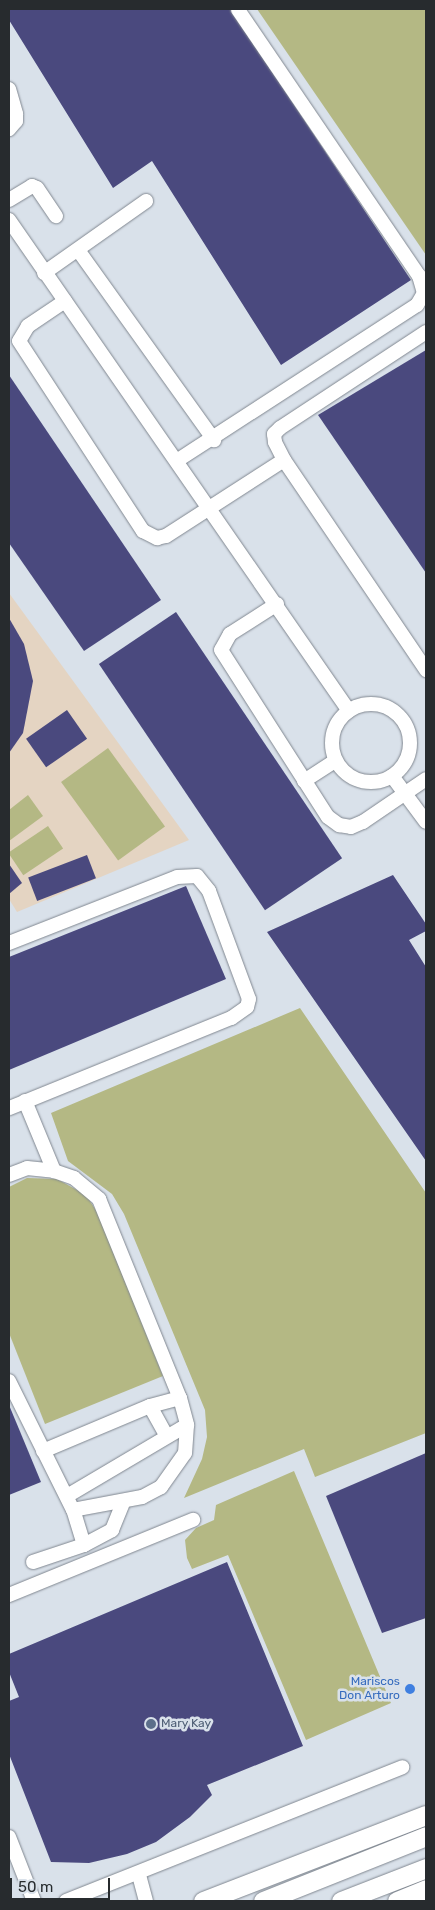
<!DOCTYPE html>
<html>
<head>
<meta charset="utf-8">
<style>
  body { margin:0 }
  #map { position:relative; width:435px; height:1910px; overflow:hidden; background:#d9e1ea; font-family:Rubik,sans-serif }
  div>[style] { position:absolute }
  .education>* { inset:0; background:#e4d4c2 }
  .green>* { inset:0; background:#b4b884; transform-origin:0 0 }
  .building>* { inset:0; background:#4a497e; transform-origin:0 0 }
  .roads { filter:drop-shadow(0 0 1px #808790) drop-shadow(0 0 1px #808790) }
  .minor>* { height:14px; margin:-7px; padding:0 7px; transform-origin:7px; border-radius:7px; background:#fff }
  .minor>.ring { margin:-7px; padding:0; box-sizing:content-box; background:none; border:14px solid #fff; border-radius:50% }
  .highway>* { height:19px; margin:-9.5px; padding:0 9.5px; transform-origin:9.5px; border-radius:9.5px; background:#fff }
  .dots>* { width:14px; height:14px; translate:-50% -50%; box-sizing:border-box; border:2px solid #d9e1ea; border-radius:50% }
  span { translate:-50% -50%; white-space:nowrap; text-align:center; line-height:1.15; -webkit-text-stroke:5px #d9e1ea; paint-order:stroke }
  .shop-label { font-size:12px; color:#366cbe }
  .right { translate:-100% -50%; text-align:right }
  .service-label { font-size:12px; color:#4e5e75 }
  .left { translate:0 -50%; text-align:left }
  .frame { position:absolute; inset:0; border:10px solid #272b2e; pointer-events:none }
  .scale { position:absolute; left:10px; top:1878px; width:100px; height:22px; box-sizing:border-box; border:2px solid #272b2e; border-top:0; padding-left:6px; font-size:15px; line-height:18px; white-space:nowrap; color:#272b2e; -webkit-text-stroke:4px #d9e1ea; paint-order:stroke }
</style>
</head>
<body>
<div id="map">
  <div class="education">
    <div style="clip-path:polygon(9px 593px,189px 840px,17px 912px,9px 899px)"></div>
  </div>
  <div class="green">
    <div style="clip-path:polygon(257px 9px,426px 9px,426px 255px)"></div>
    <div style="left:108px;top:748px;width:97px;height:58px;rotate:54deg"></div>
    <div style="clip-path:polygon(28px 795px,43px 816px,9px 841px,9px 810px)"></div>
    <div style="left:48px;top:826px;width:27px;height:48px;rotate:56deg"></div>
    <div style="clip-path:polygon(300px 1008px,426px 1193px,426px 1433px,315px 1477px,304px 1449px,184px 1498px,202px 1459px,207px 1437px,205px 1410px,124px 1214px,112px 1194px,68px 1161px,51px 1113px)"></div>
    <div style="clip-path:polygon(27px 1178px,57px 1179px,86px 1195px,97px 1212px,163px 1376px,45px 1424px,9px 1333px,9px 1187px)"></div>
    <div style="clip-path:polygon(294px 1471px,391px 1703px,306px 1740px,228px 1555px,192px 1569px,187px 1558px,185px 1540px,196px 1528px,214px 1520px,216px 1505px)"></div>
  </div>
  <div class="building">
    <div style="clip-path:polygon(9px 9px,230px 9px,411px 280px,281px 365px,152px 161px,113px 188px,9px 20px)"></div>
    <div style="clip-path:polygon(426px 350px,426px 573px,318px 415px)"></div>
    <div style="clip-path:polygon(9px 375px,161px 600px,84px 651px,9px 543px)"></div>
    <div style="left:176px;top:612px;width:297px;height:93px;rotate:56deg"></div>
    <div style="clip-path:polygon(9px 618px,24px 644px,33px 681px,23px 733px,9px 753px)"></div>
    <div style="left:67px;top:710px;width:35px;height:50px;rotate:55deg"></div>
    <div style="left:87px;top:855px;width:25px;height:63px;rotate:69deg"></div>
    <div style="clip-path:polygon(9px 864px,22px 883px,9px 894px)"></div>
    <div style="clip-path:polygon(393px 875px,426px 924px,426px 931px,409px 940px,426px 967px,426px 1161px,267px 932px)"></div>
    <div style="clip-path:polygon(186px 886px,226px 979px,9px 1070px,9px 957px)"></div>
    <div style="clip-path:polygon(9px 1405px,41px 1482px,9px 1495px)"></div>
    <div style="clip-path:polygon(426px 1453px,426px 1618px,382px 1633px,326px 1496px)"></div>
    <div style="clip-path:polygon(227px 1562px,303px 1746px,207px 1785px,212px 1795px,190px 1817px,156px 1842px,127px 1854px,89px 1863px,51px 1862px,9px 1754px,9px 1701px,19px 1697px,9px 1672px,9px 1654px)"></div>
  </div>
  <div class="roads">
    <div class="minor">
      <div style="left:9px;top:89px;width:26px;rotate:74deg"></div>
      <div style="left:16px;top:114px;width:7px;rotate:90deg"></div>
      <div style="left:16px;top:121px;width:11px;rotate:131deg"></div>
      <div style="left:9px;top:200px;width:27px;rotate:-31deg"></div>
      <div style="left:32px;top:186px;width:5px;rotate:22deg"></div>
      <div style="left:37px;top:188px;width:34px;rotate:56deg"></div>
      <div style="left:9px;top:220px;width:597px;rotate:55.3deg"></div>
      <div style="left:78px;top:250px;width:234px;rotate:54.4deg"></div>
      <div style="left:44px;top:273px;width:125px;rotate:-35.2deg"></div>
      <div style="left:65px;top:301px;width:45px;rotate:146deg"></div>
      <div style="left:28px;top:326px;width:17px;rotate:121deg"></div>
      <div style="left:19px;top:341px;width:227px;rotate:56.9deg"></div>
      <div style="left:143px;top:531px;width:16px;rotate:27deg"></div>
      <div style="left:157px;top:538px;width:9px;rotate:-13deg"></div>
      <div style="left:166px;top:536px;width:140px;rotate:-32.8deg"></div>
      <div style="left:284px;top:460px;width:254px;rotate:55.9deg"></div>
      <div style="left:178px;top:460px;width:285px;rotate:-33deg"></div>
      <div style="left:417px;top:305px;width:14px;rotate:-60deg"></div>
      <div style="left:424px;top:293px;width:18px;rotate:-106deg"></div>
      <div style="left:419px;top:276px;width:322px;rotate:-124.2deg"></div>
      <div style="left:284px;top:460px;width:20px;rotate:-117deg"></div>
      <div style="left:275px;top:442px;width:8px;rotate:-97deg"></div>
      <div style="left:274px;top:434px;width:8px;rotate:-45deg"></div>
      <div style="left:280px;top:428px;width:175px;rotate:-33.3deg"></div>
      <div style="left:277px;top:604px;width:56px;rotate:147.4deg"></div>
      <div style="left:230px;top:634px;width:18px;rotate:119deg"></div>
      <div style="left:221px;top:650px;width:198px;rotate:57.4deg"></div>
      <div style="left:328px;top:817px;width:14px;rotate:36deg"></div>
      <div style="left:339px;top:825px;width:12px;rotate:9deg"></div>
      <div style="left:351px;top:827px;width:13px;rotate:-23deg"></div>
      <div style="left:363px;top:822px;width:76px;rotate:-34.3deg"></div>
      <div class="ring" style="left:332px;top:704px;width:64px;height:64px"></div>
      <div style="left:392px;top:776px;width:57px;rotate:53.5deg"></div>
      <div style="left:304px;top:781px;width:37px;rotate:-33deg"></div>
      <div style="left:9px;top:943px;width:180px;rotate:-21.4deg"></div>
      <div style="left:177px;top:877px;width:20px;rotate:-3deg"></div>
      <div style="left:197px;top:876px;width:19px;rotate:51deg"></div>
      <div style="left:209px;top:891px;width:115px;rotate:69.7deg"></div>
      <div style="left:249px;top:999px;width:8px;rotate:104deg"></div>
      <div style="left:247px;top:1007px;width:19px;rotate:145deg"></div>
      <div style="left:231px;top:1018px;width:240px;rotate:157.9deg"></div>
      <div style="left:25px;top:1101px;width:76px;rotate:67.5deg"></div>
      <div style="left:9px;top:1175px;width:19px;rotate:-21deg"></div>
      <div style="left:27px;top:1168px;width:27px;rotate:6deg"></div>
      <div style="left:54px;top:1171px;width:21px;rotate:19deg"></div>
      <div style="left:74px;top:1178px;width:33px;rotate:40deg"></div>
      <div style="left:99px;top:1199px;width:215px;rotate:67.9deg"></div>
      <div style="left:180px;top:1398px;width:28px;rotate:75deg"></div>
      <div style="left:187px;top:1425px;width:28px;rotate:94deg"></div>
      <div style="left:185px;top:1453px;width:42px;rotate:125.2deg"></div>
      <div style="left:161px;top:1487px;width:21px;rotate:152deg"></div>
      <div style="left:142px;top:1497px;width:70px;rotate:169.3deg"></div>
      <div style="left:73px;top:1510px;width:144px;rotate:-116.4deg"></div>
      <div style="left:150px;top:1406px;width:33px;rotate:61deg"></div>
      <div style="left:43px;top:1451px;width:116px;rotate:-22.8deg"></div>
      <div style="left:150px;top:1406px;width:31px;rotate:-15deg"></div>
      <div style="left:67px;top:1496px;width:139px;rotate:-30.6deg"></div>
      <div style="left:84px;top:1545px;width:32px;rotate:-28deg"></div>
      <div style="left:112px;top:1530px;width:31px;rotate:-68deg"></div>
      <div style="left:33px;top:1562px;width:54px;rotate:-18.4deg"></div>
      <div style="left:84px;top:1545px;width:37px;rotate:-107deg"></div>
      <div style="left:9px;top:1595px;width:199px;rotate:-22.2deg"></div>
      <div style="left:9px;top:1837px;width:69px;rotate:68.7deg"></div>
      <div style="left:139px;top:1875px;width:27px;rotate:75deg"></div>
      <div style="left:66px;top:1901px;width:362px;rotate:-21.7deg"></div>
    </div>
    <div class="highway">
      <div style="left:203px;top:1901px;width:239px;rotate:-21.1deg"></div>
      <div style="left:263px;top:1901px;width:175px;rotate:-21.7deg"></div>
      <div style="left:341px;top:1901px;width:91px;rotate:-21.2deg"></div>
      <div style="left:397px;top:1901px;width:31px;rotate:-22deg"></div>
    </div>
  </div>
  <div class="dots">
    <div style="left:410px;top:1689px;background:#3f7fe0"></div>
    <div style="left:151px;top:1724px;background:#5c6f8a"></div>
  </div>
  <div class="shop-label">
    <span class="right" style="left:400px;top:1689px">Mariscos<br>Don Arturo</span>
  </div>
  <div class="service-label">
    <span class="left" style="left:161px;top:1724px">Mary Kay</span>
  </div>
  <div class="frame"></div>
  <div class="scale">50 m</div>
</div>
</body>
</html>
